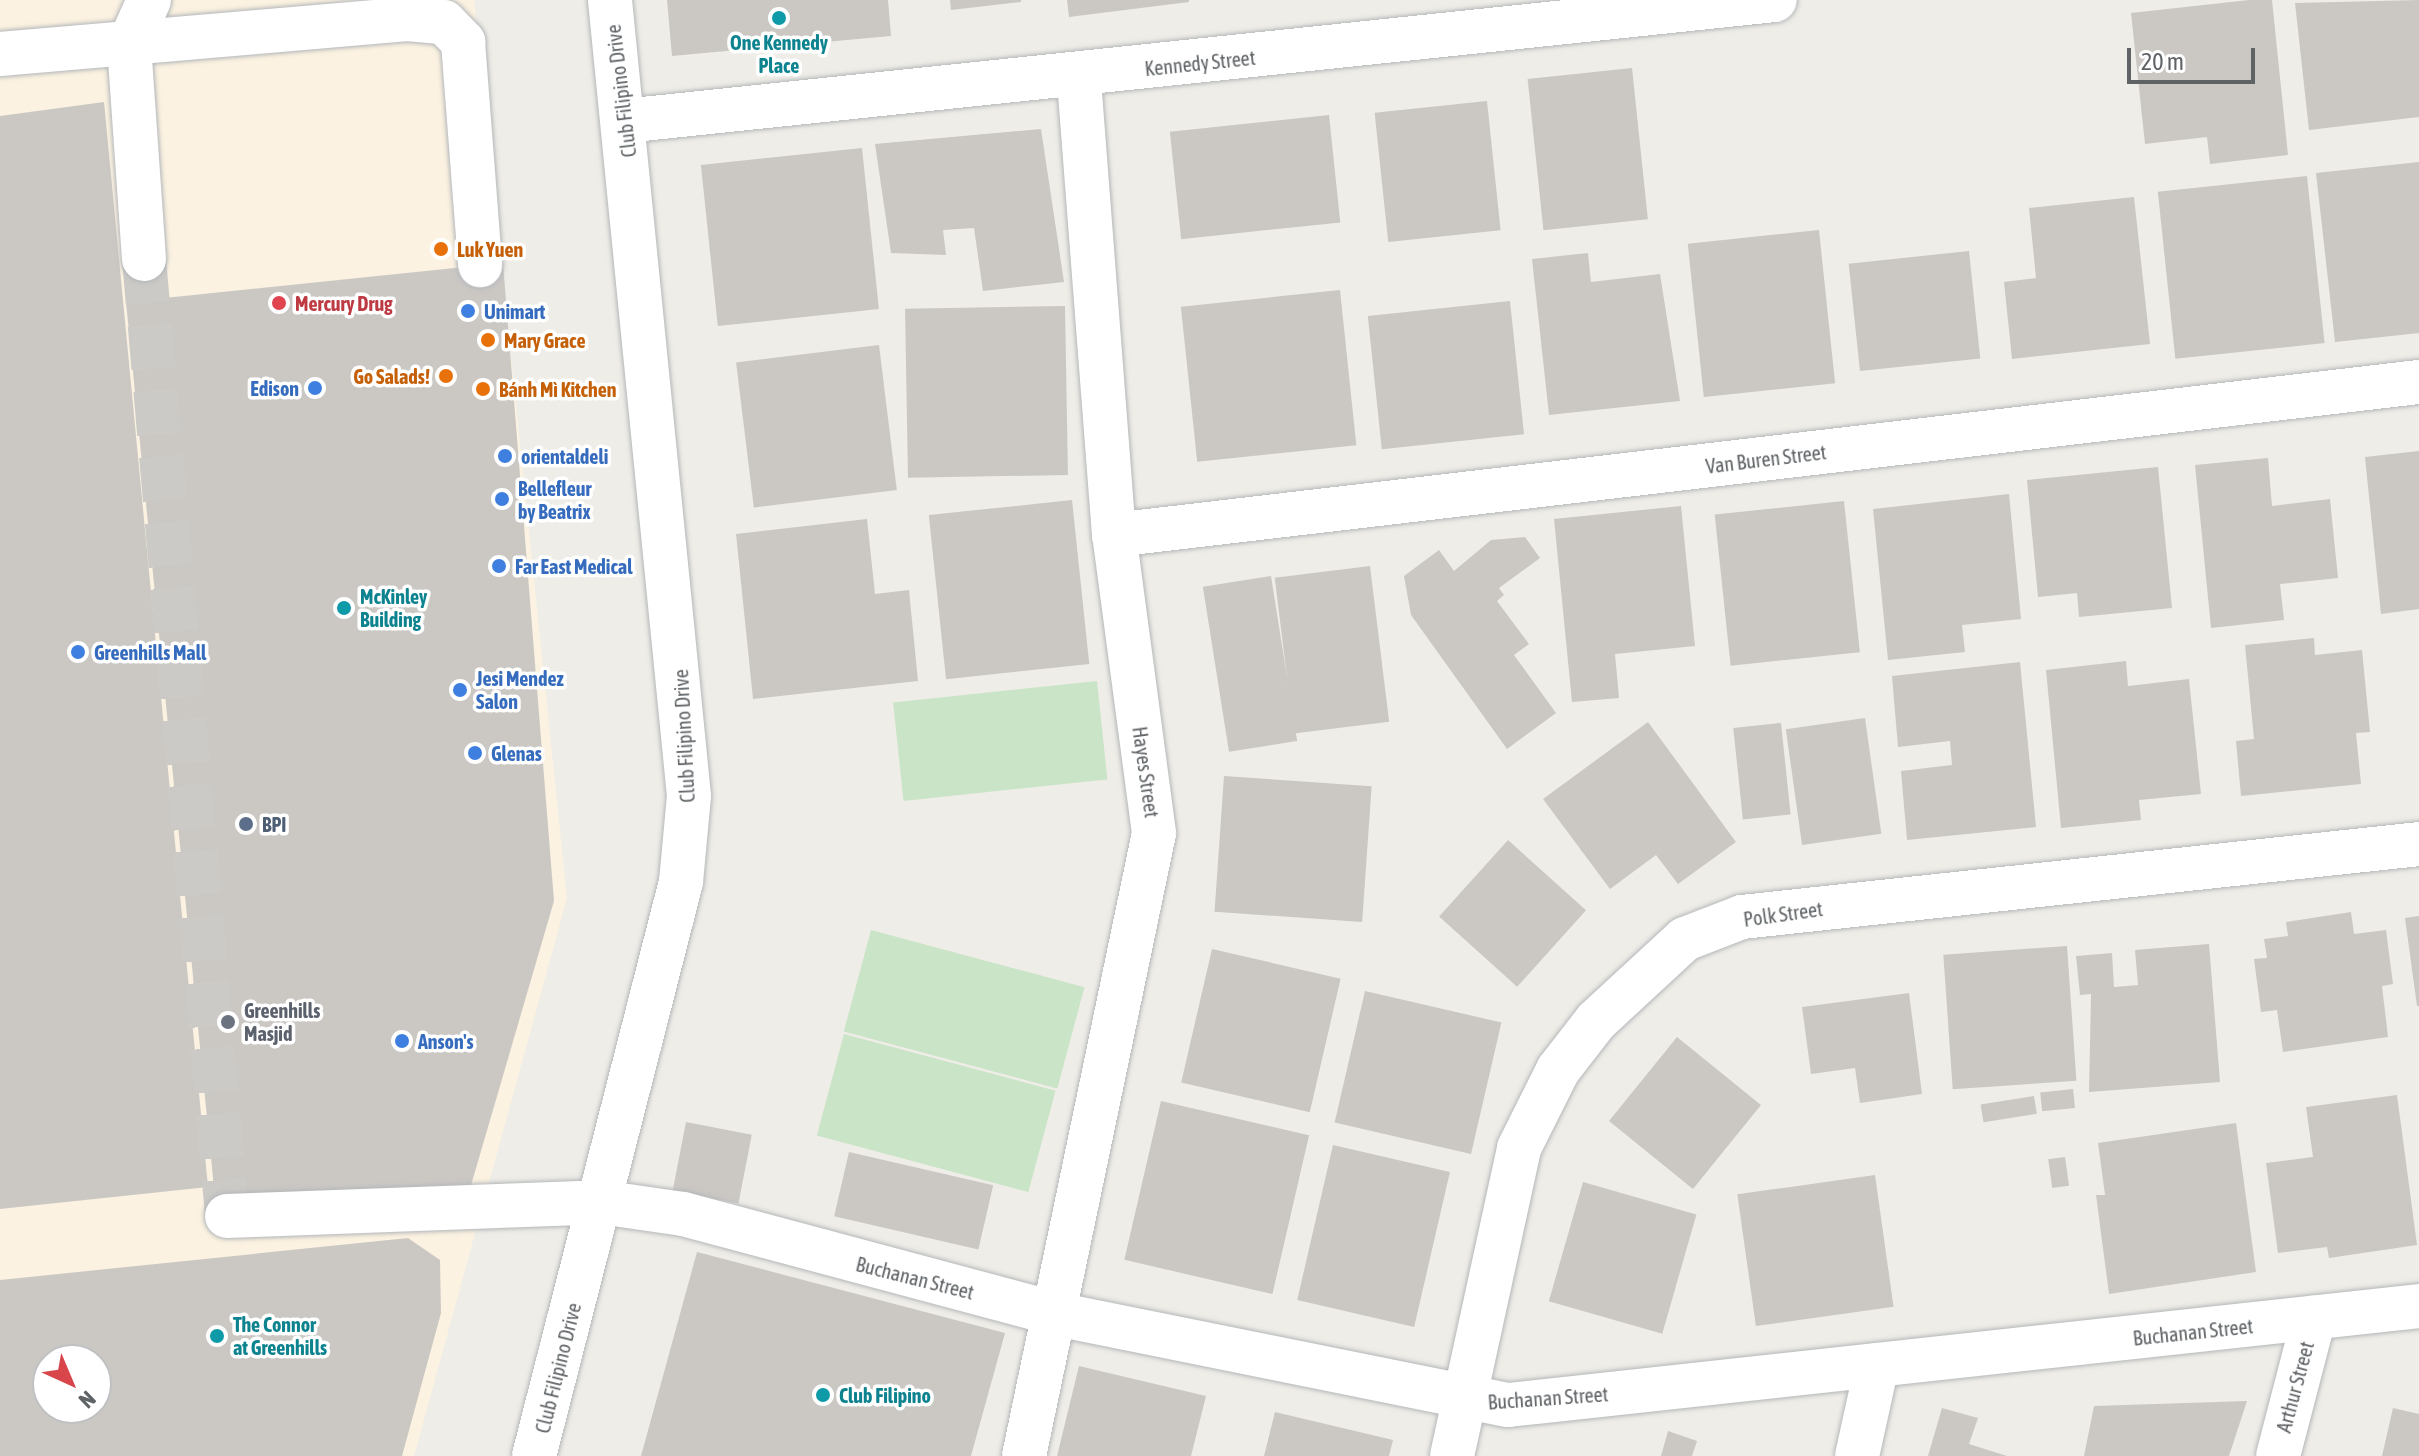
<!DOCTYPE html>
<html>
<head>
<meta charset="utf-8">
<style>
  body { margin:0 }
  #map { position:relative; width:2419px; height:1456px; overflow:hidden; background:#efede7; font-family:"Asap Condensed",sans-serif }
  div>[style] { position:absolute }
  .commercial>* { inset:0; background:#fbf2e1 }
  .green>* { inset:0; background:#cae4c7; transform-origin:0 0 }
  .building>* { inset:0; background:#cbc8c4; transform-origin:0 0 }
  .minor-tunnel>* { height:44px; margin-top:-22px; transform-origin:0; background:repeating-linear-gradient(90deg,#cbcac7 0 44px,transparent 0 66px) }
  .roads { filter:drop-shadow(0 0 2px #b4b7ba) drop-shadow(0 0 2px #b4b7ba) }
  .minor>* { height:44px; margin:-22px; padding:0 22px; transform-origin:22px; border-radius:22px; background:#fff }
  .dots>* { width:22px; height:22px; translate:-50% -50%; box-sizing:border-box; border:4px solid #fff; border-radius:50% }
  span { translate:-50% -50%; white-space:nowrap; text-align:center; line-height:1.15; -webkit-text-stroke:7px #fff; paint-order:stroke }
  .culture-label { font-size:20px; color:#0d838f; font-weight:700 }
  .left { translate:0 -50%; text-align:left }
  .street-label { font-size:20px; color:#5f6366 }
  .food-label { font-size:20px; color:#c56008; font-weight:700 }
  .right { translate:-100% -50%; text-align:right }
  .health-label { font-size:20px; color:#be3a42; font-weight:700 }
  .shop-label { font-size:20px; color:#366cbe; font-weight:700 }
  .service-label { font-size:20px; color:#4e5e75; font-weight:700 }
  .worship-label { font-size:20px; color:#5b616d; font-weight:700 }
  .north { position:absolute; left:32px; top:1344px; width:80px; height:80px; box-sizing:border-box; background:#fff; border:2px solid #bfc1c2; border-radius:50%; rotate:136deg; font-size:22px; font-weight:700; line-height:32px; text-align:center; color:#5f6366 }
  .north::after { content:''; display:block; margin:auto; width:28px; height:36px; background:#d8454a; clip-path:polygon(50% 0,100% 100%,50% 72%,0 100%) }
  .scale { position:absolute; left:2127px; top:48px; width:128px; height:36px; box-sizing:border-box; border:4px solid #5f6366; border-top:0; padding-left:10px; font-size:24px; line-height:28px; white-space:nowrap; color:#5f6366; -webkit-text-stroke:6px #fff; paint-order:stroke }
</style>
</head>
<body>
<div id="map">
  <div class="commercial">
    <div style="clip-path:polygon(evenodd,0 0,474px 0,567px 898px,414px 1456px,0 1456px,0 0,48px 1360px,96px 1360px,96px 1408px,48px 1408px,48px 1360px)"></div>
  </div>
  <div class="green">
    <div style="left:1097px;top:681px;width:99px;height:205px;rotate:84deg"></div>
    <div style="left:871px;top:930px;width:221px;height:105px;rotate:15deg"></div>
    <div style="left:844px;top:1034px;width:219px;height:105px;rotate:15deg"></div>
  </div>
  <div class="building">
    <div style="clip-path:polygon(667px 0,888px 0,891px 36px,672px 56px)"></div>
    <div style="clip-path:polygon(950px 0,1021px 0,1021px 2px,951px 10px)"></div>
    <div style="clip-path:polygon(1067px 0,1189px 0,1189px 2px,1069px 17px)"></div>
    <div style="clip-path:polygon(2249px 0,2272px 0,2288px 155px,2210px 164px,2207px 137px,2145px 144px,2131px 13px)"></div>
    <div style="clip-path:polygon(2419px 0,2419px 117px,2309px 130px,2295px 3px)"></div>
    <div style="left:1632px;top:68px;width:152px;height:105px;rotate:84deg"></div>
    <div style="left:1487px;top:101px;width:130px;height:113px;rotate:84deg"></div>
    <div style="clip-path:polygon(104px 102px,208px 1187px,0 1209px,0 116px)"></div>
    <div style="left:1329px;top:115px;width:108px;height:160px;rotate:84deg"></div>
    <div style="clip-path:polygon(1041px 129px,1064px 282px,983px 291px,974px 228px,943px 230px,946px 255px,891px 253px,875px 144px)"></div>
    <div style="left:862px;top:148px;width:162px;height:162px;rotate:84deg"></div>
    <div style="clip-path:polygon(2419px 162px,2419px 333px,2335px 342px,2316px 173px)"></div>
    <div style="left:2307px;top:176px;width:168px;height:150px;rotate:84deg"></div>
    <div style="clip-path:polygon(2134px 197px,2150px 344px,2012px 359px,2004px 282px,2036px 278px,2029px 208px)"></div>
    <div style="left:1819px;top:230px;width:154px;height:132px;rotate:84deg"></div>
    <div style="left:1969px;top:251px;width:108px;height:121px;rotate:84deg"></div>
    <div style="clip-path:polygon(1588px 253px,1591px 282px,1660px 274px,1680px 401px,1549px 415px,1532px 259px)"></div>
    <div style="clip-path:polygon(503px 263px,554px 901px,467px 1199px,217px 1218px,126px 302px)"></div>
    <div style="left:1340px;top:290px;width:156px;height:160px;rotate:84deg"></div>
    <div style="left:1510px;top:301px;width:134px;height:143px;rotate:84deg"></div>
    <div style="left:1065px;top:306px;width:169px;height:160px;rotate:89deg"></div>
    <div style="left:879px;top:345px;width:146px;height:144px;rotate:83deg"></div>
    <div style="clip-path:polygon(2419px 451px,2419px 609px,2381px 614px,2365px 457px)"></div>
    <div style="clip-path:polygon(2268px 458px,2272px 506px,2330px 499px,2338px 578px,2280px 584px,2284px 620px,2211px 628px,2195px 465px)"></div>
    <div style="clip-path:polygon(2158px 467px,2172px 608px,2079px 617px,2077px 593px,2038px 597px,2027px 480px)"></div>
    <div style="clip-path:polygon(2009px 494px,2021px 619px,1962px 625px,1965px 652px,1888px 660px,1873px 509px)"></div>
    <div style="left:1072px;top:500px;width:165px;height:144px;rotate:84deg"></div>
    <div style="left:1844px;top:501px;width:152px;height:130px;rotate:84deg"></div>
    <div style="clip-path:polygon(1681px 506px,1695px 646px,1615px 654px,1619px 698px,1572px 702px,1554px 519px)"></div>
    <div style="clip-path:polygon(867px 519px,875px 594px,909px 590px,918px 681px,753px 699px,736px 534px)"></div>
    <div style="clip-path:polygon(1525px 537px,1540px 558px,1499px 588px,1504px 595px,1497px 601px,1529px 644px,1514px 655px,1556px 713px,1507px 749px,1411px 615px,1404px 576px,1439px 550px,1454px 571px,1491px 540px)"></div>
    <div style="left:1370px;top:566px;width:157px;height:96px;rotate:83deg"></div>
    <div style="left:1271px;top:576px;width:167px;height:69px;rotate:81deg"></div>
    <div style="clip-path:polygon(2314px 638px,2315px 655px,2362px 650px,2370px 732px,2356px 733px,2361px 784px,2241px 796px,2236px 741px,2254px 739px,2245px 645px)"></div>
    <div style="clip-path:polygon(2126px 661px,2128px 686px,2189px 679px,2201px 794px,2139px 800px,2141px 820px,2061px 828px,2046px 670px)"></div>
    <div style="clip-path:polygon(2020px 662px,2036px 827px,1907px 840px,1901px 771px,1952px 765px,1950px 741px,1898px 747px,1892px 676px)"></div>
    <div style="left:1865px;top:718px;width:117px;height:80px;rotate:82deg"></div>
    <div style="clip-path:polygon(1648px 722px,1736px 842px,1678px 884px,1656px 855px,1610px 889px,1543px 799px)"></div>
    <div style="left:1781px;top:723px;width:92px;height:48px;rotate:84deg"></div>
    <div style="left:1224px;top:776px;width:148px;height:136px;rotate:4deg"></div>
    <div style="left:1508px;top:840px;width:105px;height:103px;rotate:42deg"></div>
    <div style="clip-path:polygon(2351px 912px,2354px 934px,2386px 930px,2393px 984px,2382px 986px,2388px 1037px,2283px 1052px,2277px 1010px,2261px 1012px,2254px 959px,2267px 958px,2264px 939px,2288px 936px,2286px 922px)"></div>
    <div style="clip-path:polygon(2419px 916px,2419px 1006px,2417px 1006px,2405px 918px)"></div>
    <div style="clip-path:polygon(2209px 944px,2220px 1082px,2089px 1092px,2091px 994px,2080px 995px,2076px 956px,2112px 953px,2114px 987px,2138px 985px,2135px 950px)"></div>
    <div style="left:2067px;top:946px;width:135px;height:124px;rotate:86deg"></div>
    <div style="left:1212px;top:949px;width:132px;height:137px;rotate:13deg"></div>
    <div style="left:1365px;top:991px;width:140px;height:135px;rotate:13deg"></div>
    <div style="clip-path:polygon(1909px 993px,1922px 1094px,1860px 1103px,1855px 1068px,1811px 1074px,1802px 1007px)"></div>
    <div style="left:1677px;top:1037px;width:108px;height:108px;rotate:39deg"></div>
    <div style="left:2073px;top:1089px;width:19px;height:33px;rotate:84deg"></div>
    <div style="clip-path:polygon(2397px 1095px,2417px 1245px,2329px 1258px,2327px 1247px,2278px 1253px,2266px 1163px,2313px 1157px,2306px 1107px)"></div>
    <div style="left:2034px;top:1096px;width:18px;height:54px;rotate:81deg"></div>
    <div style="left:1161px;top:1101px;width:152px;height:163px;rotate:13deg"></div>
    <div style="left:686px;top:1122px;width:67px;height:70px;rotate:11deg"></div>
    <div style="clip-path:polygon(2236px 1123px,2256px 1272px,2109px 1294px,2096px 1195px,2105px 1195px,2098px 1143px)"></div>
    <div style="left:1333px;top:1145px;width:120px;height:159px;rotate:13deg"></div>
    <div style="left:849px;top:1152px;width:148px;height:66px;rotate:13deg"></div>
    <div style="left:2065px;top:1157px;width:29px;height:17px;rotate:82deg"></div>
    <div style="left:1875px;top:1175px;width:133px;height:139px;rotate:82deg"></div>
    <div style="left:1583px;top:1182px;width:118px;height:124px;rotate:16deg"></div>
    <div style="clip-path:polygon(evenodd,408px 1238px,440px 1260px,441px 1313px,402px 1456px,0 1456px,0 1280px,408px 1238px,48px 1360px,96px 1360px,96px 1408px,48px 1408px,48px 1360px)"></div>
    <div style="clip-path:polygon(697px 1252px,1005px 1333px,971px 1456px,641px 1456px)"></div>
    <div style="clip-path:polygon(1079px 1366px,1206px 1396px,1191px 1456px,1057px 1456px)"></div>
    <div style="clip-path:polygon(2247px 1401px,2229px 1456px,2084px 1456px,2094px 1406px)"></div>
    <div style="clip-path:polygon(1942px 1408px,1978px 1418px,1969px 1444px,2007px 1456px,1928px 1456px)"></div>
    <div style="clip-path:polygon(2393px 1408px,2419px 1414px,2419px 1456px,2382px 1456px)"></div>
    <div style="clip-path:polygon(1275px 1412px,1393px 1440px,1389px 1456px,1264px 1456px)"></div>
    <div style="clip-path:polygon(1668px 1431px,1697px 1441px,1692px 1456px,1661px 1456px)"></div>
  </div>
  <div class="minor-tunnel">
    <div style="left:144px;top:259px;width:961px;rotate:85.04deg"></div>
  </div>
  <div class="roads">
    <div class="minor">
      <div style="left:0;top:54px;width:409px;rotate:-4.9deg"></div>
      <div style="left:407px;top:19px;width:37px;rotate:5deg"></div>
      <div style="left:444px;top:22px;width:28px;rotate:46deg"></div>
      <div style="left:463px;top:42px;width:224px;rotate:85.6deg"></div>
      <div style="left:624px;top:121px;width:1157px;rotate:-6deg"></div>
      <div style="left:144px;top:259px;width:215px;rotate:-94deg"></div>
      <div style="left:129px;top:45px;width:49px;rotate:-66deg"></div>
      <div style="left:1114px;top:535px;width:1314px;rotate:-6.69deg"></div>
      <div style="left:227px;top:1216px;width:373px;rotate:-2.1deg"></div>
      <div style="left:600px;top:1202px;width:84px;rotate:8.2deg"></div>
      <div style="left:683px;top:1214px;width:386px;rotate:15deg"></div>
      <div style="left:1056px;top:1314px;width:461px;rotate:11.4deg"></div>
      <div style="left:1508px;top:1405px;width:916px;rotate:-6.2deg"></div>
      <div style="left:534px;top:1456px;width:593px;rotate:-75.64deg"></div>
      <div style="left:681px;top:882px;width:86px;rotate:-84.7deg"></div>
      <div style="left:689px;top:796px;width:800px;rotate:-95.67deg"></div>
      <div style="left:1024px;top:1456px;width:636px;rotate:-78.21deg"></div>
      <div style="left:1154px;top:833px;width:301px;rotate:-97.6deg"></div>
      <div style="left:1114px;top:535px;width:459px;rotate:-94.4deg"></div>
      <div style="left:1452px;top:1456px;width:315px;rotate:-77.7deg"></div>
      <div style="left:1519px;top:1148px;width:87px;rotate:-63.4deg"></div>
      <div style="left:1558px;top:1070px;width:62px;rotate:-52.2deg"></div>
      <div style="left:1596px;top:1021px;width:121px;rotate:-42.7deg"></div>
      <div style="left:1685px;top:939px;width:61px;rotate:-21.1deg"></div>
      <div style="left:1742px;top:917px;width:681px;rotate:-6.15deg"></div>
      <div style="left:1857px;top:1456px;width:93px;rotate:-77.6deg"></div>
      <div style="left:2278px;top:1456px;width:143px;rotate:-75.4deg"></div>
    </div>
  </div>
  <div class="dots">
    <div style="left:779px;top:18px;background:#0f9aa8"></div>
    <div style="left:441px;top:249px;background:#e8710a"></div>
    <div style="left:279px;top:303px;background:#e0444e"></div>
    <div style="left:468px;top:311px;background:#3f7fe0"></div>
    <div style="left:488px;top:340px;background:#e8710a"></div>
    <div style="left:446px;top:376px;background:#e8710a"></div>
    <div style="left:315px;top:388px;background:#3f7fe0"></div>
    <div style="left:483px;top:389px;background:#e8710a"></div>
    <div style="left:505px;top:456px;background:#3f7fe0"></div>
    <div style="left:502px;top:499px;background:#3f7fe0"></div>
    <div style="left:499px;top:566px;background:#3f7fe0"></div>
    <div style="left:344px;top:608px;background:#0f9aa8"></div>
    <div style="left:78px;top:652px;background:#3f7fe0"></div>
    <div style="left:460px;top:690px;background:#3f7fe0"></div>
    <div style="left:475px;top:753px;background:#3f7fe0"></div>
    <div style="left:246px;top:824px;background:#5c6f8a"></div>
    <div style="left:228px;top:1022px;background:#6b7280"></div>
    <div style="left:402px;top:1041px;background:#3f7fe0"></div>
    <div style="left:217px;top:1336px;background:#0f9aa8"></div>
    <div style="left:823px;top:1395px;background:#0f9aa8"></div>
  </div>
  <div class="culture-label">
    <span style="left:779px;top:54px">One Kennedy<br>Place</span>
    <span class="left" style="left:360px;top:608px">McKinley<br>Building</span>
    <span class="left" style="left:233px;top:1336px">The Connor<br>at Greenhills</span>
    <span class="left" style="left:839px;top:1395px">Club Filipino</span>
  </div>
  <div class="street-label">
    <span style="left:1200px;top:63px;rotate:-6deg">Kennedy Street</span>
    <span style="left:621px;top:91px;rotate:-97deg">Club Filipino Drive</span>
    <span style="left:1766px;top:459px;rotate:-7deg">Van Buren Street</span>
    <span style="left:684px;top:736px;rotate:-93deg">Club Filipino Drive</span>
    <span style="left:1146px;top:772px;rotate:82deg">Hayes Street</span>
    <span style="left:1783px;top:914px;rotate:-8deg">Polk Street</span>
    <span style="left:915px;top:1278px;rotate:14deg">Buchanan Street</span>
    <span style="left:2193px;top:1332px;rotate:-6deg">Buchanan Street</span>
    <span style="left:558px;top:1368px;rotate:-76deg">Club Filipino Drive</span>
    <span style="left:2295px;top:1387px;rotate:-75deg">Arthur Street</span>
    <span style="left:1548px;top:1398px;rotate:-4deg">Buchanan Street</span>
  </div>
  <div class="food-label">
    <span class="left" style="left:457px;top:249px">Luk Yuen</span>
    <span class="left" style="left:504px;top:340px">Mary Grace</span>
    <span class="right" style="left:430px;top:376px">Go Salads!</span>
    <span class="left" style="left:499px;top:389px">Bánh Mì Kitchen</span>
  </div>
  <div class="health-label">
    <span class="left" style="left:295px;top:303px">Mercury Drug</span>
  </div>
  <div class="shop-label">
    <span class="left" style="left:484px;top:311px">Unimart</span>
    <span class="right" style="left:299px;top:388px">Edison</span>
    <span class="left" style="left:521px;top:456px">orientaldeli</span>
    <span class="left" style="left:518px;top:500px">Bellefleur<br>by Beatrix</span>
    <span class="left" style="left:515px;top:566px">Far East Medical</span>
    <span class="left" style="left:94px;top:652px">Greenhills Mall</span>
    <span class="left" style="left:476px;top:690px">Jesi Mendez<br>Salon</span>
    <span class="left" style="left:491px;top:753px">Glenas</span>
    <span class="left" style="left:418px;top:1041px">Anson's</span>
  </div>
  <div class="service-label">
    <span class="left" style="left:262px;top:824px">BPI</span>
  </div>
  <div class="worship-label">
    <span class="left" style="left:244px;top:1022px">Greenhills<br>Masjid</span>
  </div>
  <div class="north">N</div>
  <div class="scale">20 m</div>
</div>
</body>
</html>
